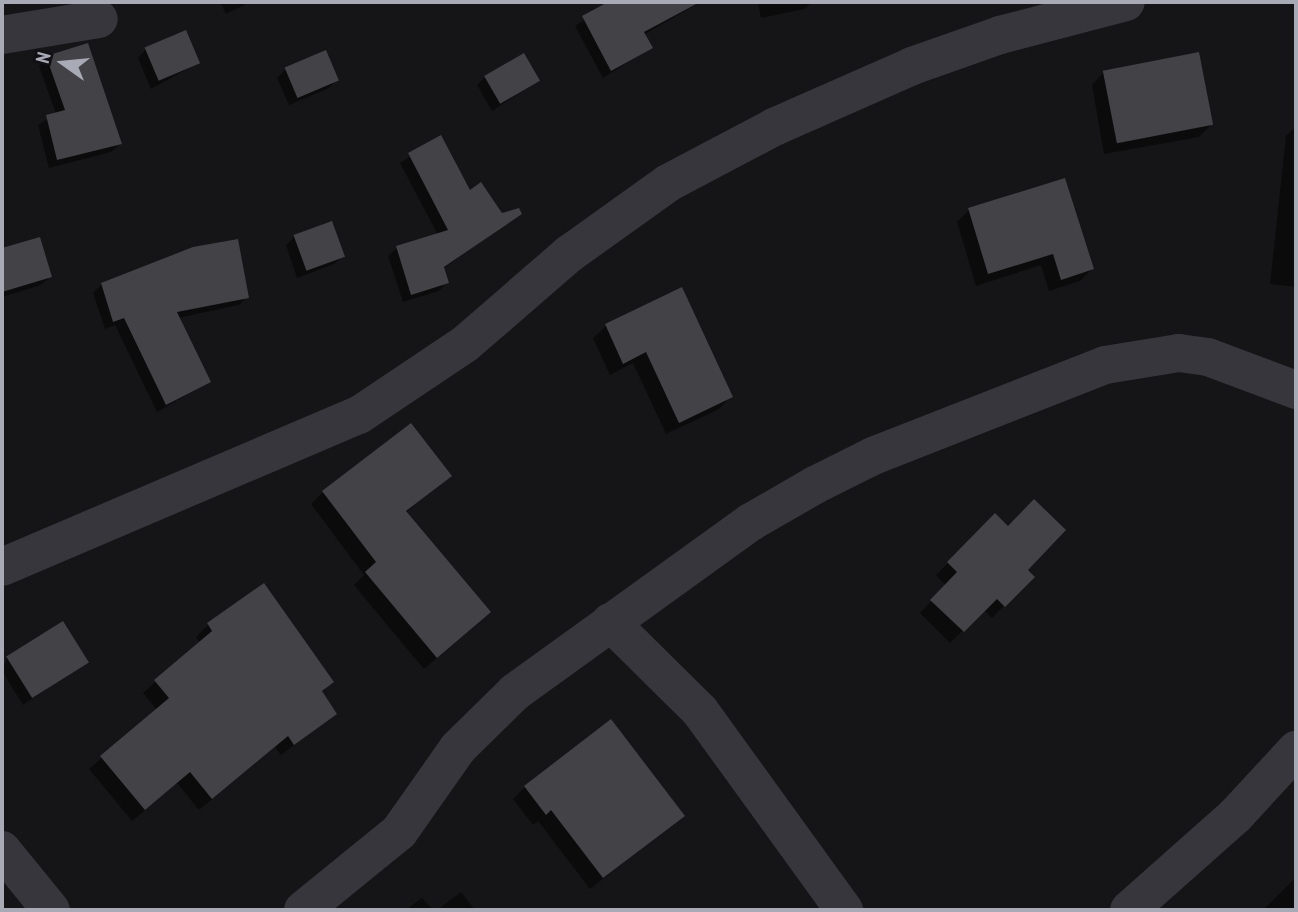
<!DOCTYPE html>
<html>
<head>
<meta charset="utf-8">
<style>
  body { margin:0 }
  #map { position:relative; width:1298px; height:912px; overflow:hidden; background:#151517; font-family:"PT Sans Narrow",sans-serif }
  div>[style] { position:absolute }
  .shadow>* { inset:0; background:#0007 }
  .building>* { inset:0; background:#424247; transform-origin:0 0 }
  .minor>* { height:38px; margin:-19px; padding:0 19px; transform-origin:19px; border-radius:19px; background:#36363c }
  span { translate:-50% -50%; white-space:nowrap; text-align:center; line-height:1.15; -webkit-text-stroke:6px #101012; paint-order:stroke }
  .frame { position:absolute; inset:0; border:4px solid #a8aab6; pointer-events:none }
  .north { position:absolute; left:28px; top:28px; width:70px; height:70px; -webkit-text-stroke:5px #101012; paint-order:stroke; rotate:285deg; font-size:19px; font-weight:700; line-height:28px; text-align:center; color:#a8aab6 }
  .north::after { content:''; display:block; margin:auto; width:24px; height:32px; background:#a8aab6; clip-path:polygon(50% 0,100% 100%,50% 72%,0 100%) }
</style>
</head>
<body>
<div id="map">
  <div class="shadow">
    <div style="clip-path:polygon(220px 2px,250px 2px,226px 14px)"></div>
    <div style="clip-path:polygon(612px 2px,701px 2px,643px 35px,651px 48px,603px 78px,575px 26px)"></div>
    <div style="clip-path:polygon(758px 2px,812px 2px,805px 9px,761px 18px)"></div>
    <div style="clip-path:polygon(146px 49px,198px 63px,151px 89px,138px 58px)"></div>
    <div style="clip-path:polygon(47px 57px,120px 144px,111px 152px,49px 168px,38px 125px,56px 114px,39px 66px)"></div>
    <div style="clip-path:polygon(286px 69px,337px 80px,329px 88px,289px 105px,277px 78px)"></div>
    <div style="clip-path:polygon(1104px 72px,1211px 125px,1199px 137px,1104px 154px,1092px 85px)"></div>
    <div style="clip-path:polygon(485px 77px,538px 81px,492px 111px,477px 85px)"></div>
    <div style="clip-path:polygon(1296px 126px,1296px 287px,1270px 284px,1286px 136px)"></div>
    <div style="clip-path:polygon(440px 137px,469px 193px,501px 215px,519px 213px,443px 269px,447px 282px,439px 291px,403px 302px,388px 256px,397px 248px,438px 235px,400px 163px)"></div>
    <div style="clip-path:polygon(969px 210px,1092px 269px,1080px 281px,1049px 291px,1041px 265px,976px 286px,957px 222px)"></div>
    <div style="clip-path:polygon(294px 237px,343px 256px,334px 264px,297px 278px,286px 245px)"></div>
    <div style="clip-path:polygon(39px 239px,50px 277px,41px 285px,2px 297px,2px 250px)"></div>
    <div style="clip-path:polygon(102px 284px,247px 297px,239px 305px,178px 318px,209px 382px,157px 412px,115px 325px,105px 329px,93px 293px)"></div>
    <div style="clip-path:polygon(681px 290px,731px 396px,719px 409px,666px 434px,633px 363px,610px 375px,593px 338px,606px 326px)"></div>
    <div style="clip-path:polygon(449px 476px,405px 513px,476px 625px,424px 669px,354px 585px,364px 575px,311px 504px,323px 492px)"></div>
    <div style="clip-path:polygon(995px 515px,1032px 577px,992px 618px,984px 610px,950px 643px,920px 613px,946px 586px,936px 575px)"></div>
    <div style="clip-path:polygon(208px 625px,332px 682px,321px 693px,335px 713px,281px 755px,275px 747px,199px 810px,177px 783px,132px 821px,89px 769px,157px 710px,143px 693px,200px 643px,196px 637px)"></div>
    <div style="clip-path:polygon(7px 658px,87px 661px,23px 705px,2px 671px)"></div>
    <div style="clip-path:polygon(525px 787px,683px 816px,590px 889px,538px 821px,533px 825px,513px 799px)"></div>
    <div style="clip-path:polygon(1296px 877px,1296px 910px,1267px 910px,1265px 908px)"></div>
    <div style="clip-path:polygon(461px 892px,475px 910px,437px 910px)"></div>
    <div style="clip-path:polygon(422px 898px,433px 910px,406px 910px)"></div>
  </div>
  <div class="building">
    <div style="clip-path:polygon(608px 2px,700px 2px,644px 32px,653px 48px,611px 71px,582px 16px)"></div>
    <div style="left:186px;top:30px;width:36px;height:45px;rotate:67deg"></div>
    <div style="clip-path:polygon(88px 43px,122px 144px,57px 160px,46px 115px,65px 110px,46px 56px)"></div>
    <div style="left:326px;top:50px;width:33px;height:45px;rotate:67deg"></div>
    <div style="left:1199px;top:52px;width:74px;height:98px;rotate:79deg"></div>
    <div style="left:524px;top:53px;width:32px;height:46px;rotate:60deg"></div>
    <div style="clip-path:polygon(441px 135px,470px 190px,481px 182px,502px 213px,519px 208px,522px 214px,444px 267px,449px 283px,411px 295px,396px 246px,448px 230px,408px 153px)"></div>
    <div style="clip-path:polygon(1065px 178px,1094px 269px,1061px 280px,1053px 254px,988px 274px,968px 208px)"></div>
    <div style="left:332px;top:221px;width:38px;height:41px;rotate:70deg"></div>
    <div style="clip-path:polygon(40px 237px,52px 277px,2px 292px,2px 248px)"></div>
    <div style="clip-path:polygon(238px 239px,249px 298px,177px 312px,211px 382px,166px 405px,124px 318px,113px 322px,101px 283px,193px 247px)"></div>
    <div style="clip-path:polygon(682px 287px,733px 397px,679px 423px,646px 352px,623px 364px,605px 324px)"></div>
    <div style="clip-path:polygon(411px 423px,452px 476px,406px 511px,491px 612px,437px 658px,365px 572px,376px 562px,322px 491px)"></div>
    <div style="clip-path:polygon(1034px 499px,1066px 530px,1028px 570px,1035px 577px,1005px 607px,997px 599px,964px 632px,930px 600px,957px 572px,947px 562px,995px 513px,1008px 526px)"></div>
    <div style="clip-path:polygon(264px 583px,334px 682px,322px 691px,337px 714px,294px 745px,288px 736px,212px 799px,190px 772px,145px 810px,100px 756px,169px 698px,154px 680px,212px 631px,207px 623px)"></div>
    <div style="left:63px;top:621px;width:49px;height:67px;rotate:58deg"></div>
    <div style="clip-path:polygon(611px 719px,685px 816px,603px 878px,551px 810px,546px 815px,524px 786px)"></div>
  </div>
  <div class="minor">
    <div style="left:2px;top:35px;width:98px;rotate:-9.4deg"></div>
    <div style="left:2px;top:567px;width:388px;rotate:-23.1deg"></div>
    <div style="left:359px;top:415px;width:128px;rotate:-33.8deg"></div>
    <div style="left:465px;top:344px;width:138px;rotate:-40.9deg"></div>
    <div style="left:569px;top:254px;width:122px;rotate:-35.6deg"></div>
    <div style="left:668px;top:183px;width:120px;rotate:-27.8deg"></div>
    <div style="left:774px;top:127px;width:151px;rotate:-23.8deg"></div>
    <div style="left:912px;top:66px;width:93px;rotate:-19.4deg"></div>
    <div style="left:1000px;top:35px;width:130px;rotate:-14.7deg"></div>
    <div style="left:610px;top:622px;width:127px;rotate:44.7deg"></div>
    <div style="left:700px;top:711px;width:246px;rotate:54.1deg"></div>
    <div style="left:2px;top:850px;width:77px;rotate:50.8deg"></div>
    <div style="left:303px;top:910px;width:124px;rotate:-39.1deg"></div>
    <div style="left:399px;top:832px;width:103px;rotate:-54.9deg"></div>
    <div style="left:458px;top:748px;width:80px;rotate:-44.5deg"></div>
    <div style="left:515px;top:692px;width:291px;rotate:-35.8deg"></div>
    <div style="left:751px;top:522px;width:74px;rotate:-30deg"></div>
    <div style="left:815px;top:485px;width:65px;rotate:-26.6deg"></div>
    <div style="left:873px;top:456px;width:249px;rotate:-21.4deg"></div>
    <div style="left:1105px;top:365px;width:75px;rotate:-9.2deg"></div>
    <div style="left:1179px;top:353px;width:29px;rotate:8deg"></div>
    <div style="left:1208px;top:357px;width:94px;rotate:20.6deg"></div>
    <div style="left:1129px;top:910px;width:142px;rotate:-41.6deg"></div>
    <div style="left:1235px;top:816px;width:90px;rotate:-47.3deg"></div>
  </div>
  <div class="frame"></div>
  <div class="north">N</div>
</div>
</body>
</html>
